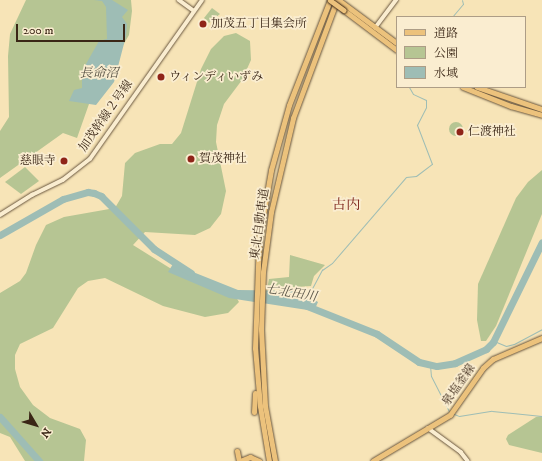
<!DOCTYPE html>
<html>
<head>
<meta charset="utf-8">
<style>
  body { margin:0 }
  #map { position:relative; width:542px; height:461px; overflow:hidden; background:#f7e4b7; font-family:"IM FELL DW Pica","Noto Serif JP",serif }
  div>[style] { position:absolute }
  .green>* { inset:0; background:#b6c593 }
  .round { border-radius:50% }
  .water>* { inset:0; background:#9ebdb5 }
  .stream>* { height:1px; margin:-0.5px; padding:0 0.5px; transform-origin:0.5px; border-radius:0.5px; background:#9ebdb5 }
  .river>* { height:7px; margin:-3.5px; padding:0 3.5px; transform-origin:3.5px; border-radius:3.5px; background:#9ebdb5 }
  .roads { filter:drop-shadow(0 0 1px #69563e) drop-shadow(0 0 1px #69563e) }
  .minor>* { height:3.5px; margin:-1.75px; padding:0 1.75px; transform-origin:1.75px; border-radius:1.75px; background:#faedd0 }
  .major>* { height:4.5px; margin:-2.25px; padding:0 2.25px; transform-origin:2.25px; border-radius:2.25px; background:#ecc27c }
  .highway>* { height:5px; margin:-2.5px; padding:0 2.5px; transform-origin:2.5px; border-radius:2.5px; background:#ecc27c }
  .bridges { filter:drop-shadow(0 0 1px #3a2616) drop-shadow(0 0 1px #3a2616) }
  .major-bridge>* { height:4.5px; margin:-2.25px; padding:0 2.25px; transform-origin:2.25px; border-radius:2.25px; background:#ecc27c }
  .dots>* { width:11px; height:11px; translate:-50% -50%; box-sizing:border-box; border:2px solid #faedd0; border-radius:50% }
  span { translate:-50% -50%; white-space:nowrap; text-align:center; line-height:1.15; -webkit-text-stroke:3.5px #faedd0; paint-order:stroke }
  .poi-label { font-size:12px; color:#3a2616 }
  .left { translate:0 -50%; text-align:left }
  .right { translate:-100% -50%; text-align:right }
  .street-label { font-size:12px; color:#3a2616 }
  .water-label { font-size:13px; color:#585346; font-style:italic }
  .quarter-label { font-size:14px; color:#7a1f14 }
  .legend { position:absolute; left:396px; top:16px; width:130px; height:72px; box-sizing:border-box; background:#faedd0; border:1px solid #ad9d86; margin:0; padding:5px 7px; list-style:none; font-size:12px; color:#3a2616 }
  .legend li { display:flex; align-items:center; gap:8px; height:20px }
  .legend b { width:20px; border:1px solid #ad9d86 }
  .north { position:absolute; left:16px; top:405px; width:40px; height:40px; -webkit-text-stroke:3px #faedd0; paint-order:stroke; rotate:128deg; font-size:11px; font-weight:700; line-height:16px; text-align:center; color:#3a2616 }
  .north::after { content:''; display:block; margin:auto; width:14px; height:18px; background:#3a2616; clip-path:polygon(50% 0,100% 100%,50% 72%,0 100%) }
  .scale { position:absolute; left:16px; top:24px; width:109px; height:18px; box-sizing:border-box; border:2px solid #3a2616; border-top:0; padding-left:5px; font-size:12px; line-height:14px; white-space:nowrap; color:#3a2616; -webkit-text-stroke:3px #faedd0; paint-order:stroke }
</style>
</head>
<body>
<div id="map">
  <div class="green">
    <div style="clip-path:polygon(26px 0,131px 0,132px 11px,129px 35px,89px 104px,77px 138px,63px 133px,0 178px,0 131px,9px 117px,8px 56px,10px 34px)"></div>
    <div style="clip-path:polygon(212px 8px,220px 14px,209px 23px,204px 18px)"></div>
    <div style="clip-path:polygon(236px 33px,250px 41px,251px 60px,242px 80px,224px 104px,217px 125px,216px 142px,226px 191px,221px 214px,210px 228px,195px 235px,145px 232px,133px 245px,173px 270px,236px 297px,239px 302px,228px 313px,205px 317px,163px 306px,105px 278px,88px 281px,78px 288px,53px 328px,20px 344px,15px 355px,15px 369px,20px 387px,33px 405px,50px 418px,80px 429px,86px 440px,84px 461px,25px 461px,10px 437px,0 433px,0 293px,20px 281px,26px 273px,36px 245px,46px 225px,64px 217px,115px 208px,122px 196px,125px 163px,135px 153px,160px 144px,172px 144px,181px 133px,201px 69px,211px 49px,224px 36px)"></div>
    <div class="round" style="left:449px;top:122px;width:14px;height:14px"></div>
    <div style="clip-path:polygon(25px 167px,39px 181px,21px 194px,5px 182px)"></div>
    <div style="clip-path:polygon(542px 170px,542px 214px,496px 326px,486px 341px,481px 341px,477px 320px,478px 284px,516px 198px,528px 182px)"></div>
    <div style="clip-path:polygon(290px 255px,325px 265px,314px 276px,311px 286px,267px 289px,269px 279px,289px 277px)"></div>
    <div style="clip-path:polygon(542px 416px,542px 453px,509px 445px,506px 439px,508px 435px,536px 417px)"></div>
  </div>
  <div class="water">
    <div style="clip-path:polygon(94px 0,112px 0,128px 10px,122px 17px,127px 24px,126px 36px,114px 82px,96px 105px,69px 101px,74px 90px,82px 88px,82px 71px,99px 41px,107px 39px,106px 7px,102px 1px)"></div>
    <div style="clip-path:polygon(173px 264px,238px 290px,298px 291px,318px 302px,314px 311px,229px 298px,168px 272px)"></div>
  </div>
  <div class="stream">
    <div style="left:452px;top:17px;width:17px;rotate:-50deg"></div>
    <div style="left:463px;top:4px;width:4px;rotate:-104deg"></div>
    <div style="left:308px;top:296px;width:30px;rotate:-62deg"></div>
    <div style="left:322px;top:270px;width:12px;rotate:-35deg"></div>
    <div style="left:332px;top:263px;width:113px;rotate:-49.3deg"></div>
    <div style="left:406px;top:177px;width:10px;rotate:-6deg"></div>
    <div style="left:416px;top:176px;width:20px;rotate:-37deg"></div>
    <div style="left:432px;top:164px;width:42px;rotate:-111deg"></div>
    <div style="left:417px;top:125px;width:20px;rotate:-63deg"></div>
    <div style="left:426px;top:107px;width:7px;rotate:-90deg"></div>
    <div style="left:426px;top:100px;width:14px;rotate:-155deg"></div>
    <div style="left:413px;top:94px;width:8px;rotate:-120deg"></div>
    <div style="left:494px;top:341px;width:13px;rotate:23deg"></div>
    <div style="left:506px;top:346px;width:8px;rotate:-14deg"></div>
    <div style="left:514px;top:344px;width:32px;rotate:-28deg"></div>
    <div style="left:430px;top:365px;width:11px;rotate:85deg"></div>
    <div style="left:431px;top:376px;width:39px;rotate:63deg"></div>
    <div style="left:454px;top:414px;width:5px;rotate:22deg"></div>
    <div style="left:459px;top:416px;width:33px;rotate:-9deg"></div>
    <div style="left:492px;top:411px;width:50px;rotate:5.7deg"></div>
  </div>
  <div class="river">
    <div style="left:0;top:235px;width:73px;rotate:-29.7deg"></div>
    <div style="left:63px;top:199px;width:26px;rotate:-16deg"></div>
    <div style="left:88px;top:192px;width:6px;rotate:9deg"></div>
    <div style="left:94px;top:193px;width:8px;rotate:23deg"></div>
    <div style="left:101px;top:196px;width:75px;rotate:45deg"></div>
    <div style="left:154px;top:249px;width:44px;rotate:33deg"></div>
    <div style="left:307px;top:306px;width:75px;rotate:21.8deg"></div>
    <div style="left:377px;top:334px;width:50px;rotate:33.7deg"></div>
    <div style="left:419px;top:362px;width:18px;rotate:13deg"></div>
    <div style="left:437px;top:366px;width:18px;rotate:-9deg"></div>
    <div style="left:455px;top:363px;width:34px;rotate:-24deg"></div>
    <div style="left:486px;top:349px;width:10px;rotate:-45deg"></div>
    <div style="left:493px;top:342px;width:111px;rotate:-63.9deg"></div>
    <div style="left:0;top:417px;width:59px;rotate:48.4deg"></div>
  </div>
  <div class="roads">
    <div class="minor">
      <div style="left:179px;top:0;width:17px;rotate:36deg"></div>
      <div style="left:375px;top:28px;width:35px;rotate:-53deg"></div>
      <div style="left:0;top:215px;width:38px;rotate:-32deg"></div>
      <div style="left:32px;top:195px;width:34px;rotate:-26deg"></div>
      <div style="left:63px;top:180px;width:34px;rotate:-38deg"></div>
      <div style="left:90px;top:159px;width:194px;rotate:-54.8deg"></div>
      <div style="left:428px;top:428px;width:41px;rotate:36deg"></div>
      <div style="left:461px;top:452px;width:11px;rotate:52deg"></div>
    </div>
    <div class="major">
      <div style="left:339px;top:0;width:72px;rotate:36.6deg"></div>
      <div style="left:344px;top:10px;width:66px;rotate:37deg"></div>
      <div style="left:463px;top:87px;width:52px;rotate:21.6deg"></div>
      <div style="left:511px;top:106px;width:32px;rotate:16deg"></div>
      <div style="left:477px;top:87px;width:69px;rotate:18.7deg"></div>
      <div style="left:373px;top:461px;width:90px;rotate:-30.9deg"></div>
      <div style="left:450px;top:415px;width:57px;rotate:-54.9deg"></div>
      <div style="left:483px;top:368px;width:13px;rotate:-42deg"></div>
      <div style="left:493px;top:359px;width:53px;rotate:-23.2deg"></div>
    </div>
    <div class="highway">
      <div style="left:254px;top:412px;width:19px;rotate:-87deg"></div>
      <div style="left:237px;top:451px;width:10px;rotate:79deg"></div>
      <div style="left:240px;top:461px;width:11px;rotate:-22deg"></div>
      <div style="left:250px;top:457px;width:10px;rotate:24deg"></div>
      <div style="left:269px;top:461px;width:56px;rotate:-99.3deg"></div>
      <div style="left:260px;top:406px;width:58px;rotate:-94.9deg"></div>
      <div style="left:255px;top:348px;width:109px;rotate:-87.9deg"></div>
      <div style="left:259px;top:239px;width:70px;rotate:-80.1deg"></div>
      <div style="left:271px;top:170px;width:67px;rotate:-74.5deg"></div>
      <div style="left:289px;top:105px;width:113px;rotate:-68.7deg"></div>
      <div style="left:275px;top:461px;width:56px;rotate:-100.3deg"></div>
      <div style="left:265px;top:406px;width:77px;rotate:-93deg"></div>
      <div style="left:261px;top:329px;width:57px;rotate:-88deg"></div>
      <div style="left:263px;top:272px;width:61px;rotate:-82.4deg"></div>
      <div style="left:271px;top:212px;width:97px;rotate:-76.8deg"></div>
      <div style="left:293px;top:118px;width:126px;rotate:-69.6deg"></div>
    </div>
  </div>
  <div class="bridges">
    <div class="major-bridge">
      <div style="left:330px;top:0;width:17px;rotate:36deg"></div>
    </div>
  </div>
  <div class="dots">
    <div style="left:203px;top:24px;background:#8f2418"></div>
    <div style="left:161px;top:77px;background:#8f2418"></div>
    <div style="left:460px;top:132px;background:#8f2418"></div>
    <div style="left:191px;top:159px;background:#8f2418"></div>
    <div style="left:64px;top:161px;background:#8f2418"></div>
  </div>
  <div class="poi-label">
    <span class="left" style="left:211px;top:24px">加茂五丁目集会所</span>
    <span class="left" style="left:169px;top:77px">ウィンディいずみ</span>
    <span class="left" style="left:468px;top:132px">仁渡神社</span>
    <span class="left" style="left:199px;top:159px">賀茂神社</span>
    <span class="right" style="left:56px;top:161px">慈眼寺</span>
  </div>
  <div class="street-label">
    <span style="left:106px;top:116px;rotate:-55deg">加茂幹線２号線</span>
    <span style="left:260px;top:224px;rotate:-82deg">東北自動車道</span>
    <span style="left:459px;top:385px;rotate:-55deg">泉塩釜線</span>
  </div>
  <div class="water-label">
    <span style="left:99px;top:73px">長命沼</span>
    <span style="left:291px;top:293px;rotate:10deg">七北田川</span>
  </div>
  <div class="quarter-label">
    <span style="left:346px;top:205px">古内</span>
  </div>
  <ul class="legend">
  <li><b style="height:5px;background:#ecc27c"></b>道路</li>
  <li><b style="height:11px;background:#b6c593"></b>公園</li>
  <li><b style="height:11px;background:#9ebdb5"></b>水域</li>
  </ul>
  <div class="north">N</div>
  <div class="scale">200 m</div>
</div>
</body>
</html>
